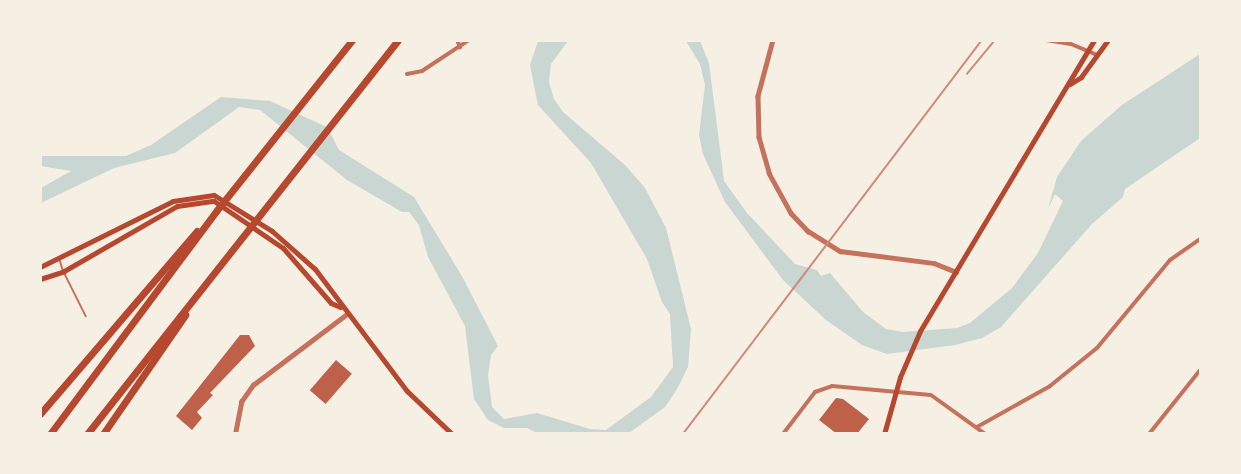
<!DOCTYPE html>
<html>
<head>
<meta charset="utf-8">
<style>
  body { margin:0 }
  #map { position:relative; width:1241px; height:474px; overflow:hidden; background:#f6efe4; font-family:Quicksand,sans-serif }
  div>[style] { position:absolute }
  .water>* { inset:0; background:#c9d6d2 }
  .building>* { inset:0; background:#bf614a; transform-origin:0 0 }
  .service>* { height:1.5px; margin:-0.75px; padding:0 0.75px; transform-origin:0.75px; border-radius:0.75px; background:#c5725c }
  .minor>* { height:4px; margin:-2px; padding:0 2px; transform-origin:2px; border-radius:2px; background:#c5725c }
  .tertiary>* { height:4.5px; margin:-2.25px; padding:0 2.25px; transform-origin:2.25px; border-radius:2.25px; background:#c5725c }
  .secondary>* { height:5px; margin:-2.5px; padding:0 2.5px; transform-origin:2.5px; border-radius:2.5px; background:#b5482f }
  .motorway>* { height:7px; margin:-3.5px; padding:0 3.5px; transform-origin:3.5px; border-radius:3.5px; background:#b5482f }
  .rail>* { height:1.5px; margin:-0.75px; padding:0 0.75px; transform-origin:0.75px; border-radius:0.75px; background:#cf8b77 }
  span { translate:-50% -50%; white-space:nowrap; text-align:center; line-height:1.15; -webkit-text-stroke:5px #f6efe4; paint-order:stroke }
  .frame { position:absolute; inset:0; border:42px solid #f6efe4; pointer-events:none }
</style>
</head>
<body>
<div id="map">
  <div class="water">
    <div style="clip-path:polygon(538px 41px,568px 41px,551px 64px,549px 82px,554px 99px,563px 112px,626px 166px,645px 188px,666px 228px,691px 329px,688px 367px,677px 389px,665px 407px,629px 433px,537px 433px,527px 428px,504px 428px,488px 420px,474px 399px,465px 326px,428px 257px,419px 225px,409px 212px,402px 212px,347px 180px,260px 110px,239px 107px,175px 153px,114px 168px,41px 203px,41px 188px,71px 171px,41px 166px,41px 156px,126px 156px,151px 145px,221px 97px,270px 101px,327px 127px,339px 150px,414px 197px,463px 278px,498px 346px,491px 355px,488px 375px,492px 407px,504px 419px,537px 413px,590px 429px,606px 430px,651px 397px,673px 367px,670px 314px,662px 302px,647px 259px,591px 163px,538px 105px,530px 65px)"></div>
    <div style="clip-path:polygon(686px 41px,700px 41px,709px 63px,724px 181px,747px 213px,795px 264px,817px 270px,821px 276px,830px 273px,863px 312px,886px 329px,903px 332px,957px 328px,970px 323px,1012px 288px,1038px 253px,1063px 201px,1055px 194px,1048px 209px,1057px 177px,1081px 141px,1122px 105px,1200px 54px,1200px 138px,1125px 189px,1123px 197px,1092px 224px,1001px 327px,982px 338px,955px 345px,887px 354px,862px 345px,826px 320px,783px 280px,725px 202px,703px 154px,699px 135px,705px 85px,700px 64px)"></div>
  </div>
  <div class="building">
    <div style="clip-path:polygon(240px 335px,249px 335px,255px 346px,210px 393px,213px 395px,197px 412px,202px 418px,192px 430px,176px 416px)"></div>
    <div style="left:336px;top:360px;width:21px;height:40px;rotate:41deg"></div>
    <div style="clip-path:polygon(836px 398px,843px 399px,869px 419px,857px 434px,837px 434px,819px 420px)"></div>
  </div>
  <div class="service">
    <div style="left:60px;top:260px;width:10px;rotate:73deg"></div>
    <div style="left:65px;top:274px;width:47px;rotate:63.4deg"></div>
  </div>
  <div class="minor">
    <div style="left:457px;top:40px;width:8px;rotate:67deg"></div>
    <div style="left:1046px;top:40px;width:25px;rotate:9deg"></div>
    <div style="left:1071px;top:44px;width:28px;rotate:23deg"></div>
    <div style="left:407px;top:74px;width:15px;rotate:-11deg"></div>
    <div style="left:422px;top:71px;width:56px;rotate:-33.4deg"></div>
    <div style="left:977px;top:427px;width:84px;rotate:-29.3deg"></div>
    <div style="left:1050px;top:386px;width:60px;rotate:-39deg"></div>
    <div style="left:1097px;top:348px;width:114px;rotate:-50.3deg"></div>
    <div style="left:1170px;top:260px;width:37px;rotate:-35deg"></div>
    <div style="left:783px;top:434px;width:53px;rotate:-52.7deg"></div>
    <div style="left:815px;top:392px;width:18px;rotate:-19deg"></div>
    <div style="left:832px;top:386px;width:99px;rotate:5.2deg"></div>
    <div style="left:931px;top:395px;width:67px;rotate:35.8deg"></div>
    <div style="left:1149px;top:434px;width:82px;rotate:-51.4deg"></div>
  </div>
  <div class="tertiary">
    <div style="left:773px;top:40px;width:58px;rotate:105deg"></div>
    <div style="left:758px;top:96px;width:41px;rotate:88.6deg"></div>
    <div style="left:759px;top:137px;width:37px;rotate:74deg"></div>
    <div style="left:769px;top:173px;width:46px;rotate:61.2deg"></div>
    <div style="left:791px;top:213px;width:25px;rotate:47deg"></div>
    <div style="left:808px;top:231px;width:38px;rotate:32deg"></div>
    <div style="left:840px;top:251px;width:95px;rotate:7.3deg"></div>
    <div style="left:934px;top:263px;width:24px;rotate:22deg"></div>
    <div style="left:235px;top:434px;width:33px;rotate:-79deg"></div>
    <div style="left:241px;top:402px;width:21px;rotate:-55deg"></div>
    <div style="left:253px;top:385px;width:118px;rotate:-37.1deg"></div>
  </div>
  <div class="secondary">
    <div style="left:1070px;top:84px;width:13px;rotate:-32deg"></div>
    <div style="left:1081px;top:77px;width:46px;rotate:-53.9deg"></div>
    <div style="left:40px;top:267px;width:148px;rotate:-26.4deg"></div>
    <div style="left:173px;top:201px;width:41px;rotate:-8.3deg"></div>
    <div style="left:214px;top:195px;width:68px;rotate:31.8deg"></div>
    <div style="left:272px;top:231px;width:57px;rotate:41.5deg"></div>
    <div style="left:315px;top:269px;width:153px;rotate:53deg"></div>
    <div style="left:407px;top:391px;width:62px;rotate:43.7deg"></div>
    <div style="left:40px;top:279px;width:25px;rotate:-18deg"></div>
    <div style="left:64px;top:271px;width:130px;rotate:-29.9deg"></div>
    <div style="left:177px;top:206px;width:37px;rotate:-8deg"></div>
    <div style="left:214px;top:201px;width:83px;rotate:34.3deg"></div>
    <div style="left:283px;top:248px;width:73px;rotate:48.9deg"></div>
    <div style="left:331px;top:303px;width:10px;rotate:24deg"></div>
    <div style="left:884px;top:434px;width:59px;rotate:-74.3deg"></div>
    <div style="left:900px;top:377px;width:50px;rotate:-66.5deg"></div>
    <div style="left:920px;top:331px;width:339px;rotate:-59.1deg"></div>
  </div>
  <div class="motorway">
    <div style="left:40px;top:414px;width:241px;rotate:-49.4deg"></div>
    <div style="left:50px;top:434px;width:279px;rotate:-53.3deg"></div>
    <div style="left:217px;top:210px;width:217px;rotate:-51.5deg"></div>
    <div style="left:87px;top:434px;width:502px;rotate:-51.71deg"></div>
    <div style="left:103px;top:434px;width:145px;rotate:-55.4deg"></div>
  </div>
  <div class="rail">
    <div style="left:967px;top:74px;width:44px;rotate:-50.5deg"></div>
    <div style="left:683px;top:434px;width:495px;rotate:-52.8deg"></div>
  </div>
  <div class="frame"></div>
</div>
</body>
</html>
